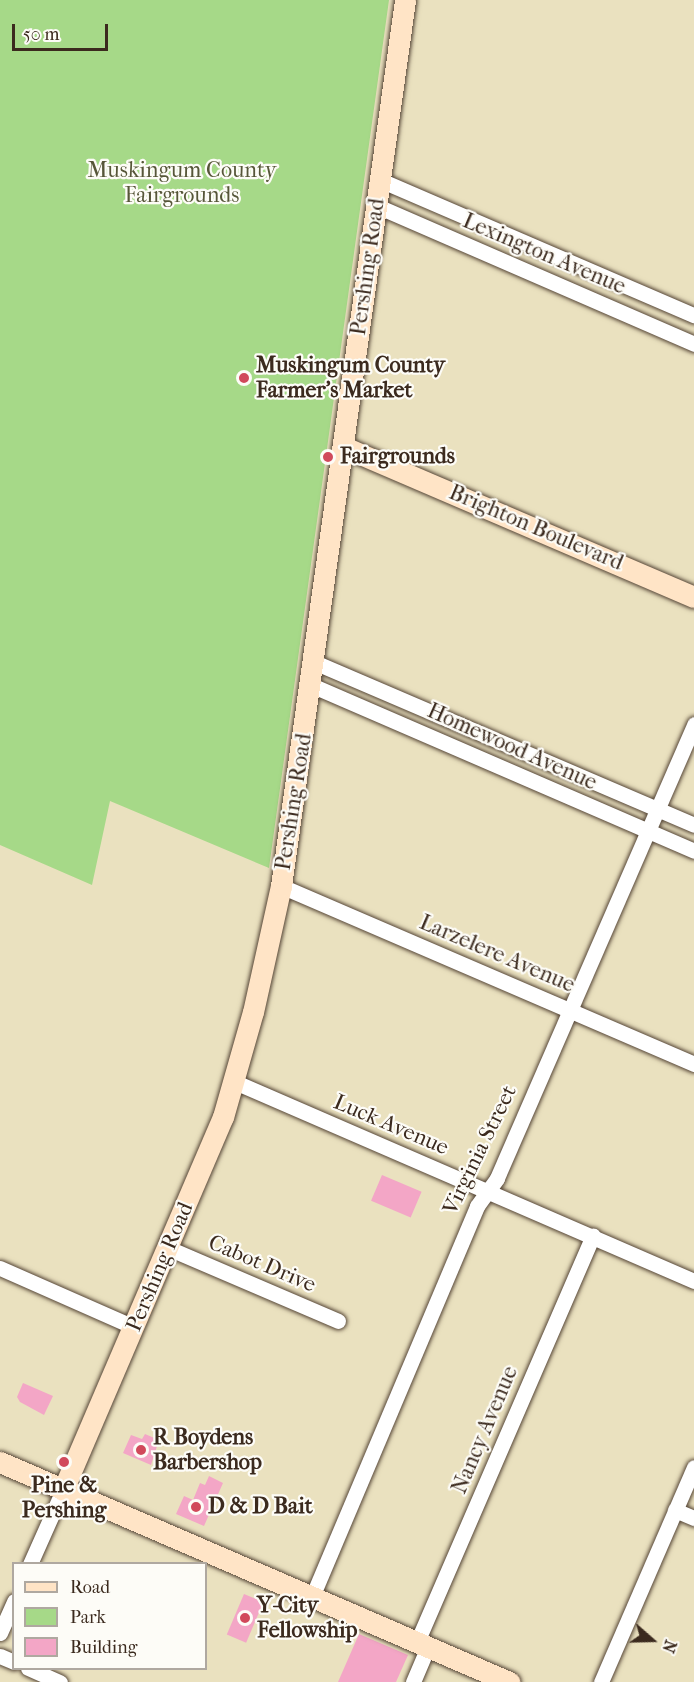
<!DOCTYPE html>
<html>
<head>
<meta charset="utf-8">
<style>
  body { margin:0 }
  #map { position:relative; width:694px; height:1682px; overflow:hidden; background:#eae1bf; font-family:"IM FELL French Canon",serif }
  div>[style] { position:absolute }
  .green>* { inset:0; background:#a6d988 }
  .building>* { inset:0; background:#f3a6c6; transform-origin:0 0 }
  .roads { filter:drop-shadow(0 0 2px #554536) drop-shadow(0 0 2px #554536) }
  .street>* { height:15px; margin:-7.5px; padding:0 7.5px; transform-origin:7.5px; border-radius:7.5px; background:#fff }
  .secondary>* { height:21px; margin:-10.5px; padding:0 10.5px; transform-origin:10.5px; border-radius:10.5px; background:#ffe4c6 }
  .dots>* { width:16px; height:16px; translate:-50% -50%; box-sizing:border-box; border:3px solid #fdfcf7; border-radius:50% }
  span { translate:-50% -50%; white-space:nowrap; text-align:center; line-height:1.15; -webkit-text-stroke:4.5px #fdfcf7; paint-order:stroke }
  .park-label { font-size:22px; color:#565638 }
  .street-label { font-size:22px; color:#3b2a1e }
  .poi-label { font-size:22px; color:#3b2a1e; font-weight:700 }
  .left { translate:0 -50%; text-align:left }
  .legend { position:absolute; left:12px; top:1562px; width:195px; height:108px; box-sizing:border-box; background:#fdfcf7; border:2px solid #afa8a0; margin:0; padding:8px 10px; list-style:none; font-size:18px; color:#3b2a1e }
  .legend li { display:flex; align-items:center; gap:12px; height:30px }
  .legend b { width:30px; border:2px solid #afa8a0 }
  .north { position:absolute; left:622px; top:1610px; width:60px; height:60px; -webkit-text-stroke:4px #fdfcf7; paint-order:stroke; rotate:110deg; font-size:16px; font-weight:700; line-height:24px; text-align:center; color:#3b2a1e }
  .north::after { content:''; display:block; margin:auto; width:21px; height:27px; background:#3b2a1e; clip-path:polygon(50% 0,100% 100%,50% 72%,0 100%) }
  .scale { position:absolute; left:12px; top:24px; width:96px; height:27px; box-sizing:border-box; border:3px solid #3b2a1e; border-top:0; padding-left:8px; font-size:18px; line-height:21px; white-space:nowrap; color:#3b2a1e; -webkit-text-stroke:4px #fdfcf7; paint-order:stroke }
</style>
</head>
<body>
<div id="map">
  <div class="green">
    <div style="clip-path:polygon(0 0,389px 0,269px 868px,110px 801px,92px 885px,0 845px)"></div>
  </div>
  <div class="building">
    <div style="left:382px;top:1175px;width:43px;height:28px;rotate:23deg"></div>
    <div style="clip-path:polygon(23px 1383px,53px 1396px,44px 1415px,20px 1402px,17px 1397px)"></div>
    <div style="clip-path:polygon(145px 1434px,159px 1440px,151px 1465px,123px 1453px,131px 1435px,142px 1439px)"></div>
    <div style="clip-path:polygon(209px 1476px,223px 1483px,204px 1526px,176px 1514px,184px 1496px,193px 1500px,200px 1483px,205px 1485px)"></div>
    <div style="left:244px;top:1594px;width:21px;height:44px;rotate:23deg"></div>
    <div style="clip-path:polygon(359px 1634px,408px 1655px,396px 1682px,338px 1682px)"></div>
  </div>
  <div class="roads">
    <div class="street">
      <div style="left:380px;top:180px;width:342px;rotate:23.3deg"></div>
      <div style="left:377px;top:206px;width:346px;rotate:23.5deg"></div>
      <div style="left:314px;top:662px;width:413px;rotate:23.2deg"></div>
      <div style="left:311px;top:685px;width:417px;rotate:23.4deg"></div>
      <div style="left:281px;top:886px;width:450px;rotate:23.3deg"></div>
      <div style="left:235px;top:1082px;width:500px;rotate:23.44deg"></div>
      <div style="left:168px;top:1248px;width:185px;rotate:23.2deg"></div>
      <div style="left:0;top:1268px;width:146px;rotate:23.8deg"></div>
      <div style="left:675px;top:1510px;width:21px;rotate:23deg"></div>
      <div style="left:30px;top:1564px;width:81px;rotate:-66deg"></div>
      <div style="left:312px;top:1597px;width:424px;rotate:-67.1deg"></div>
      <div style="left:477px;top:1206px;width:34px;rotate:-54deg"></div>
      <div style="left:497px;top:1178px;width:495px;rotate:-66.5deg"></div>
      <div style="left:0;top:1633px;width:35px;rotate:-66deg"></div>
      <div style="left:417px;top:1642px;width:443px;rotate:-66.6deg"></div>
      <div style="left:0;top:1656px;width:15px;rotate:23deg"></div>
      <div style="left:28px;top:1668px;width:35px;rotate:24deg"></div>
      <div style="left:413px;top:1682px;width:39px;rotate:-67deg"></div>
      <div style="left:601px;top:1682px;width:234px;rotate:-66.6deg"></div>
    </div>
    <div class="secondary">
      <div style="left:344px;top:447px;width:381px;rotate:23.2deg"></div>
      <div style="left:0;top:1462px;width:555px;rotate:23.37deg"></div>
      <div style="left:63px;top:1490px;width:406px;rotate:-66.8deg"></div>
      <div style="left:223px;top:1117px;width:109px;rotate:-74.1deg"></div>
      <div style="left:253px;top:1012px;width:129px;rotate:-77.5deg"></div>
      <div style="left:281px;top:886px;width:895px;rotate:-82.03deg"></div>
    </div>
  </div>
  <div class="dots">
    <div style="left:244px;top:378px;background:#d1495b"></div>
    <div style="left:328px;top:457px;background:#d1495b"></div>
    <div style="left:141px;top:1450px;background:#d1495b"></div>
    <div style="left:64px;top:1462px;background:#d1495b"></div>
    <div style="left:196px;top:1507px;background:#d1495b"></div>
    <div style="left:245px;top:1618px;background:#d1495b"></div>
  </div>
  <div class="park-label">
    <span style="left:182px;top:183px">Muskingum County<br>Fairgrounds</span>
  </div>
  <div class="street-label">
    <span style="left:544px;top:254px;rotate:23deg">Lexington Avenue</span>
    <span style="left:368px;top:267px;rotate:-82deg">Pershing Road</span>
    <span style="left:536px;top:528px;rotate:23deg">Brighton Boulevard</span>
    <span style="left:512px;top:747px;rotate:24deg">Homewood Avenue</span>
    <span style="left:294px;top:802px;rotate:-81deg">Pershing Road</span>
    <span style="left:497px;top:954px;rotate:23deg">Larzelere Avenue</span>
    <span style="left:391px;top:1125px;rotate:23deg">Luck Avenue</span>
    <span style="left:480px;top:1150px;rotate:-64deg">Virginia Street</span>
    <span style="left:262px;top:1264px;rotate:23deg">Cabot Drive</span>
    <span style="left:160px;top:1267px;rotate:-67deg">Pershing Road</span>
    <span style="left:485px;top:1430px;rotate:-67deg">Nancy Avenue</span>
  </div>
  <div class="poi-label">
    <span class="left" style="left:256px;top:378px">Muskingum County<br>Farmer's Market</span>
    <span class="left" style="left:340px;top:457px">Fairgrounds</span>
    <span class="left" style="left:153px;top:1450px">R Boydens<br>Barbershop</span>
    <span style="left:64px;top:1498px">Pine &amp;<br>Pershing</span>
    <span class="left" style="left:208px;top:1507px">D &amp; D Bait</span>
    <span class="left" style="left:257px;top:1618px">Y-City<br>Fellowship</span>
  </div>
  <ul class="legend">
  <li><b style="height:8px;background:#ffe4c6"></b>Road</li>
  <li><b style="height:16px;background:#a6d988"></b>Park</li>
  <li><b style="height:16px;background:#f3a6c6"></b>Building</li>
  </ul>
  <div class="north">N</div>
  <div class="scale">50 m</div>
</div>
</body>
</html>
